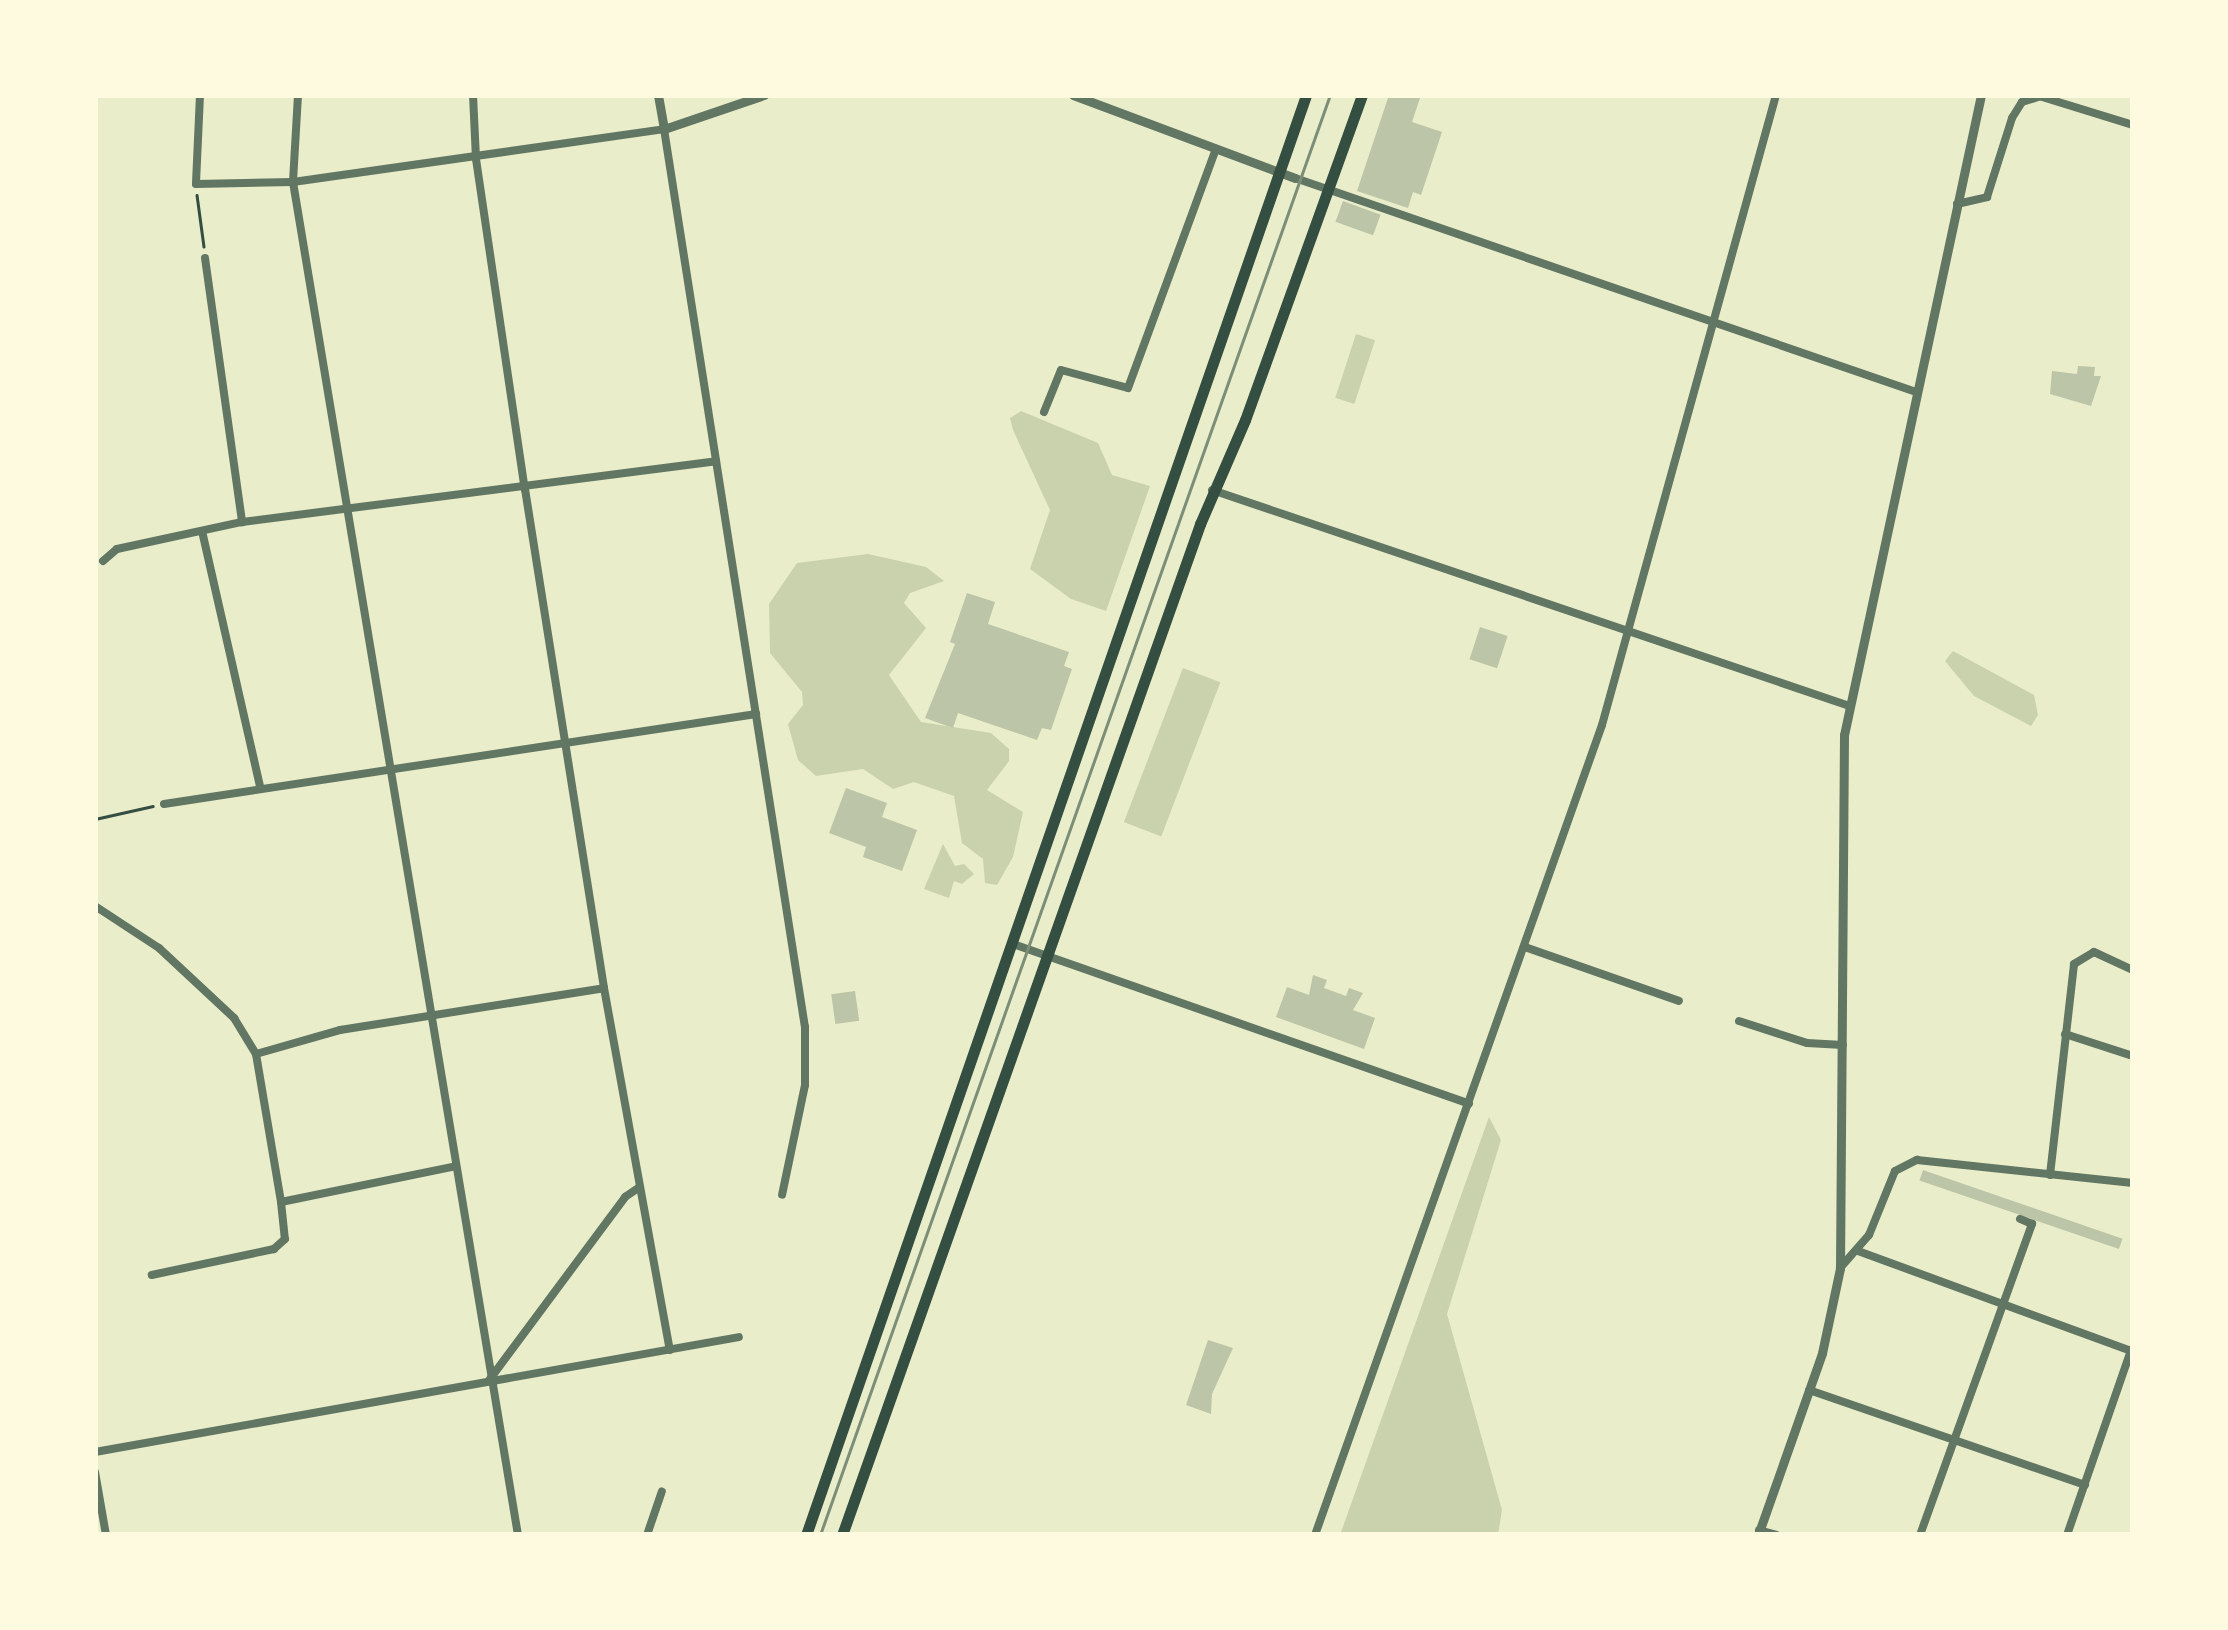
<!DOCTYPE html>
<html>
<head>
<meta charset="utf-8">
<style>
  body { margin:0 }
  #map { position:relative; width:2228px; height:1630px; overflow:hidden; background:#e9edc9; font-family:Ubuntu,sans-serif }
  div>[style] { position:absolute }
  .green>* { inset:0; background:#cad2ad; transform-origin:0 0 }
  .building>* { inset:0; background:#bcc5a7; transform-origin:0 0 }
  .path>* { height:2.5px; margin:-1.25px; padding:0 1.25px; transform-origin:1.25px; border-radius:1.25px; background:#344e41 }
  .minor>* { height:8px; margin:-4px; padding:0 4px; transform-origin:4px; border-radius:4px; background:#617663 }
  .tertiary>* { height:9px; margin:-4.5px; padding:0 4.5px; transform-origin:4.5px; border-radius:4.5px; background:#617663 }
  .primary>* { height:11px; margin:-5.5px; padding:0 5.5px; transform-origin:5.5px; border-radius:5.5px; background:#344e41 }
  .tram>* { height:2.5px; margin:-1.25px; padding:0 1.25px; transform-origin:1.25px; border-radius:1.25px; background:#7c8e77 }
  span { translate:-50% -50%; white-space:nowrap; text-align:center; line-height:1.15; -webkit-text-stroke:9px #fefae0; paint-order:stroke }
  .frame { position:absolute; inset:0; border:98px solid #fefae0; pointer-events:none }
</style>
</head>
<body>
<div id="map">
  <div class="green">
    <div style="left:1356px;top:334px;width:20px;height:67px;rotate:18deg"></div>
    <div style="clip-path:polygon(1021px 411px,1098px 443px,1112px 475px,1150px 486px,1106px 611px,1071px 599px,1030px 569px,1050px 510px,1013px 430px,1010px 418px)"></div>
    <div style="clip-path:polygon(868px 554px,926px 567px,944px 581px,910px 593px,904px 603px,926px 628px,889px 675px,921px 722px,991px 733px,1009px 749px,1009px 761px,987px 790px,1023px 812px,1013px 857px,997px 885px,985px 883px,983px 859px,962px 843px,954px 796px,914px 782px,893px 789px,863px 769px,816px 776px,798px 760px,788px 724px,803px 705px,802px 692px,770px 653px,769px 604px,797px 563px)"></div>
    <div style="clip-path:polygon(1953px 651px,2034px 695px,2038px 715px,2031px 726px,1974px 696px,1945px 661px)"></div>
    <div style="left:1183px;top:668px;width:40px;height:165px;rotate:21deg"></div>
    <div style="clip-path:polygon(943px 844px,955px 866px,964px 864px,974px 874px,962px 884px,954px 881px,949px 898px,924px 889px)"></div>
    <div style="clip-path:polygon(1489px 1117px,1501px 1140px,1447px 1314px,1502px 1510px,1498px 1535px,1340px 1535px)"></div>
  </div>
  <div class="building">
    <div style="clip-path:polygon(1389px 95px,1421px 95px,1412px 122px,1442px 132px,1421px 195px,1413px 192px,1408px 208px,1357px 191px)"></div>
    <div style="left:1343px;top:201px;width:40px;height:22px;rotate:20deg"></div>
    <div style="clip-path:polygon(2078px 366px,2095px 367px,2094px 376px,2101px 376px,2091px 406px,2050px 394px,2052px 371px,2077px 374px)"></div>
    <div style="clip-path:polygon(967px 593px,995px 602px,988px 624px,1069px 652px,1064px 666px,1072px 669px,1051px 730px,1042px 728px,1037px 740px,958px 713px,953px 728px,925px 718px,955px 644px,950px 642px)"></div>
    <div style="left:1480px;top:627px;width:29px;height:34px;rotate:18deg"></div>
    <div style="clip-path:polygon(846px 788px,887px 803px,882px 817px,917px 830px,902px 871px,863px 857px,866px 847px,829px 833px)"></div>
    <div style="clip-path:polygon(1313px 975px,1327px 980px,1324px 988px,1346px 996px,1349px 988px,1363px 993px,1353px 1010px,1375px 1018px,1364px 1049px,1276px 1017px,1287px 987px,1309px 995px)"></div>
    <div style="left:855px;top:991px;width:30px;height:24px;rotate:82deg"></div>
    <div style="left:1923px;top:1170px;width:211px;height:11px;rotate:19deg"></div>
    <div style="clip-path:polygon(1208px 1340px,1233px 1348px,1212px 1394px,1211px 1414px,1186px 1405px)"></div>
  </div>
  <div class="path">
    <div style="left:197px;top:195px;width:52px;rotate:82.3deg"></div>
    <div style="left:95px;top:819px;width:59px;rotate:-12.6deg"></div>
  </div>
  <div class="minor">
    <div style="left:200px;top:95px;width:89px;rotate:92.6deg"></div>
    <div style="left:196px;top:184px;width:97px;rotate:-1.2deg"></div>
    <div style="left:293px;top:182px;width:375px;rotate:-8.1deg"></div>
    <div style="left:664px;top:129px;width:909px;rotate:81.08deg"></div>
    <div style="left:805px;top:1027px;width:58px;rotate:90deg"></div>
    <div style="left:805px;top:1085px;width:112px;rotate:101.8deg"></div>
    <div style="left:298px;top:95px;width:87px;rotate:93.3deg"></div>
    <div style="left:293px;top:182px;width:1372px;rotate:80.56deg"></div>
    <div style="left:473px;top:95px;width:64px;rotate:87.3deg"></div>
    <div style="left:476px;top:159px;width:334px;rotate:81.6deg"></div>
    <div style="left:525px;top:489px;width:505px;rotate:81deg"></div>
    <div style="left:604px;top:988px;width:368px;rotate:79.7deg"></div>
    <div style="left:2039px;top:96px;width:98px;rotate:17.1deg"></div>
    <div style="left:1295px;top:178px;width:657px;rotate:19.01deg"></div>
    <div style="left:1957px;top:204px;width:31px;rotate:-13deg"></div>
    <div style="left:1987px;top:197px;width:83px;rotate:-72.4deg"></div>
    <div style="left:2012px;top:118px;width:19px;rotate:-58deg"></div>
    <div style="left:2022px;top:102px;width:17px;rotate:-17deg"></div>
    <div style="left:205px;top:258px;width:267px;rotate:82deg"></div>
    <div style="left:1044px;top:412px;width:45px;rotate:-68deg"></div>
    <div style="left:1061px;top:370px;width:69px;rotate:15deg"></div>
    <div style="left:1128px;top:388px;width:255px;rotate:-69.8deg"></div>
    <div style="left:1212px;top:490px;width:670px;rotate:18.71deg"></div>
    <div style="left:202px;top:531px;width:262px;rotate:77.2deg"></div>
    <div style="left:103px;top:561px;width:18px;rotate:-41deg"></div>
    <div style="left:117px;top:549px;width:128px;rotate:-12.2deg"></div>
    <div style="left:242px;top:522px;width:478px;rotate:-7.3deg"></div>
    <div style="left:164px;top:804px;width:599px;rotate:-8.64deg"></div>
    <div style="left:95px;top:906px;width:77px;rotate:33.3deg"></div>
    <div style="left:159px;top:948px;width:103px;rotate:43deg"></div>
    <div style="left:234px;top:1018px;width:42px;rotate:58.6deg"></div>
    <div style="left:256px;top:1054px;width:150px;rotate:80.4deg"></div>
    <div style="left:281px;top:1202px;width:37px;rotate:84deg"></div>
    <div style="left:285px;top:1239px;width:15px;rotate:138deg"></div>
    <div style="left:274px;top:1249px;width:125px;rotate:168deg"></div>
    <div style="left:1016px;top:945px;width:480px;rotate:19.3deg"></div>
    <div style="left:1525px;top:947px;width:163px;rotate:19.3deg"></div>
    <div style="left:1739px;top:1021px;width:71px;rotate:17.9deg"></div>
    <div style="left:1807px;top:1043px;width:36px;rotate:3deg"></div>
    <div style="left:2065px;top:1034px;width:71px;rotate:17.9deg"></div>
    <div style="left:256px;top:1054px;width:87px;rotate:-15.9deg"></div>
    <div style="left:340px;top:1030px;width:267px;rotate:-9deg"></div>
    <div style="left:2050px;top:1175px;width:212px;rotate:-83.5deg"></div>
    <div style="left:2074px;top:964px;width:23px;rotate:-31deg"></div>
    <div style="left:2094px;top:952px;width:43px;rotate:24.8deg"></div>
    <div style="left:281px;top:1202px;width:175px;rotate:-11.6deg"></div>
    <div style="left:1858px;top:1251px;width:291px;rotate:20.1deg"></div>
    <div style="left:1840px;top:1268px;width:44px;rotate:-48.7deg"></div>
    <div style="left:1869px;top:1235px;width:69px;rotate:-67.9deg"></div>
    <div style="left:1895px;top:1171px;width:25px;rotate:-27deg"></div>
    <div style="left:1917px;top:1160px;width:217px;rotate:6.1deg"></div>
    <div style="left:490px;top:1379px;width:227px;rotate:-53.4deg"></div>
    <div style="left:625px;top:1197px;width:18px;rotate:-34deg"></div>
    <div style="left:1809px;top:1390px;width:292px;rotate:19deg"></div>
    <div style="left:95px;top:1452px;width:654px;rotate:-10.12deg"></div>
    <div style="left:95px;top:1472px;width:64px;rotate:80.1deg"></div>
    <div style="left:1759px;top:1530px;width:18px;rotate:16deg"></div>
    <div style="left:647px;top:1535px;width:46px;rotate:-71.2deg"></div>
    <div style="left:1315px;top:1535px;width:859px;rotate:-70.49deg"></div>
    <div style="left:1602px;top:725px;width:654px;rotate:-74.56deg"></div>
    <div style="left:1920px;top:1535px;width:331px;rotate:-70.2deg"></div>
    <div style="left:2032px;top:1224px;width:13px;rotate:-157deg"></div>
    <div style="left:2067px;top:1535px;width:196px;rotate:-70.9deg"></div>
  </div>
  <div class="tertiary">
    <div style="left:658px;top:95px;width:35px;rotate:80deg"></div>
    <div style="left:664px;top:129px;width:106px;rotate:-18.8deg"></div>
    <div style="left:1073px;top:95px;width:237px;rotate:20.5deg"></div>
    <div style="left:1758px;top:1535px;width:193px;rotate:-70.6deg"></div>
    <div style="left:1822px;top:1353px;width:87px;rotate:-78deg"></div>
    <div style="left:1840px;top:1268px;width:533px;rotate:-89.57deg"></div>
    <div style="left:1844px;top:735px;width:654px;rotate:-77.92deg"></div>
  </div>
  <div class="primary">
    <div style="left:806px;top:1535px;width:1524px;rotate:-70.85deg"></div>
    <div style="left:842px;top:1535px;width:1073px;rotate:-70.5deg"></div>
    <div style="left:1200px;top:524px;width:113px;rotate:-66.6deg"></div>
    <div style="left:1245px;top:420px;width:345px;rotate:-70.2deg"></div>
  </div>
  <div class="tram">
    <div style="left:820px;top:1535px;width:1528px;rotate:-70.5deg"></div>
  </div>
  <div class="frame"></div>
</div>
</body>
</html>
